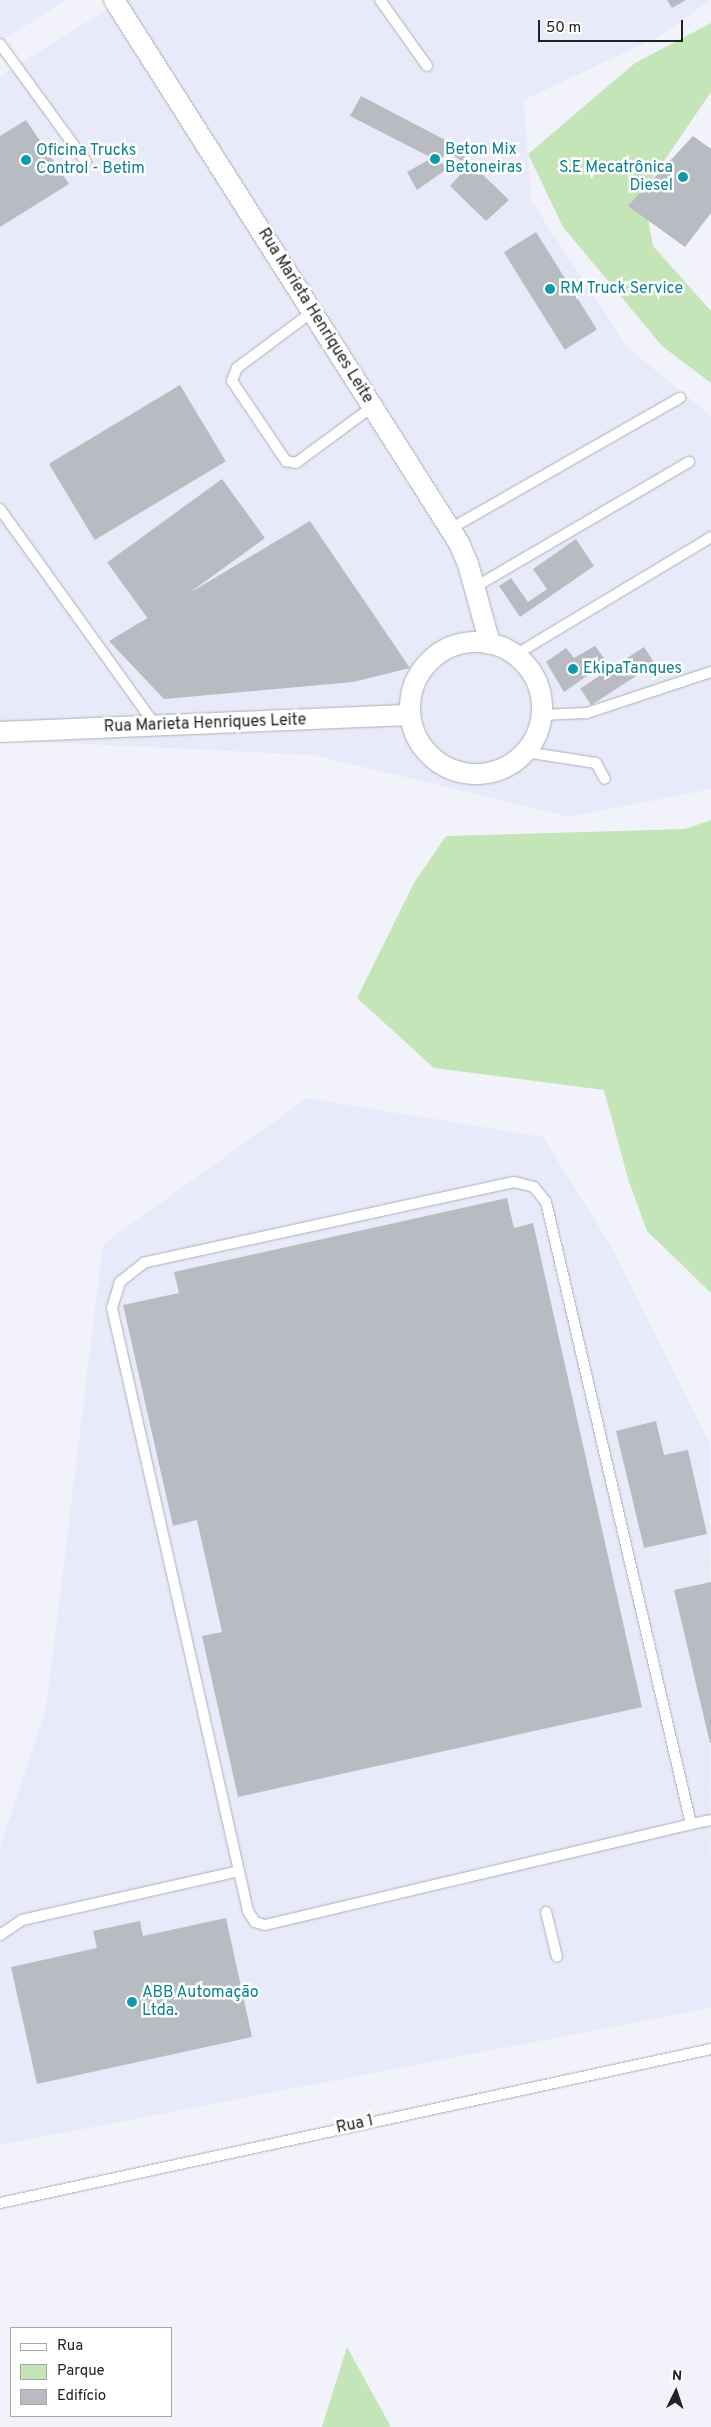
<!DOCTYPE html>
<html>
<head>
<meta charset="utf-8">
<style>
  body { margin:0 }
  #map { position:relative; width:711px; height:2427px; overflow:hidden; background:#f2f3fa; font-family:Overpass,sans-serif }
  div>[style] { position:absolute }
  .built>* { inset:0; background:#e8eaf9 }
  .green>* { inset:0; background:#c3e5b8 }
  .building>* { inset:0; background:#b9bbc2; transform-origin:0 0 }
  .roads { filter:drop-shadow(0 0 1px #adafb6) drop-shadow(0 0 1px #adafb6) }
  .lane>* { height:10px; margin:-5px; padding:0 5px; transform-origin:5px; border-radius:5px; background:#fff }
  .street>* { height:20px; margin:-10px; padding:0 10px; transform-origin:10px; border-radius:10px; background:#fff }
  .street>.ring { margin:-10px; padding:0; box-sizing:content-box; background:none; border:20px solid #fff; border-radius:50% }
  .dots>* { width:14px; height:14px; translate:-50% -50%; box-sizing:border-box; border:2px solid #fff; border-radius:50% }
  span { translate:-50% -50%; white-space:nowrap; text-align:center; line-height:1.15; -webkit-text-stroke:5px #fff; paint-order:stroke }
  .culture-label { font-size:16px; color:#0d838f }
  .left { translate:0 -50%; text-align:left }
  .right { translate:-100% -50%; text-align:right }
  .street-label { font-size:16px; color:#222225 }
  .legend { position:absolute; left:10px; top:2327px; width:162px; height:90px; box-sizing:border-box; background:#fff; border:1px solid #a7a7a8; margin:0; padding:6px 9px; list-style:none; font-size:15px; color:#222225 }
  .legend li { display:flex; align-items:center; gap:10px; height:25px }
  .legend b { width:25px; border:1px solid #a7a7a8 }
  .north { position:absolute; left:651px; top:2367px; width:50px; height:50px; -webkit-text-stroke:4px #fff; paint-order:stroke; rotate:4deg; font-size:14px; font-weight:700; line-height:20px; text-align:center; color:#222225 }
  .north::after { content:''; display:block; margin:auto; width:18px; height:22px; background:#222225; clip-path:polygon(50% 0,100% 100%,50% 72%,0 100%) }
  .scale { position:absolute; left:538px; top:20px; width:145px; height:22px; box-sizing:border-box; border:2px solid #222225; border-top:0; padding-left:6px; font-size:15px; line-height:18px; white-space:nowrap; color:#222225; -webkit-text-stroke:4px #fff; paint-order:stroke }
</style>
</head>
<body>
<div id="map">
  <div class="built">
    <div style="clip-path:polygon(0 0,66px 0,0 42px)"></div>
    <div style="clip-path:polygon(122px 0,711px 0,660px 36px,524px 100px,531px 200px,627px 347px,711px 416px,711px 789px,570px 817px,313px 755px,0 740px,0 76px)"></div>
    <div style="clip-path:polygon(307px 1098px,543px 1137px,611px 1246px,710px 1444px,711px 2008px,0 2145px,0 1847px,46px 1708px,103px 1244px)"></div>
  </div>
  <div class="green">
    <div style="clip-path:polygon(711px 23px,711px 92px,643px 192px,653px 246px,711px 311px,711px 383px,662px 346px,563px 227px,528px 154px,635px 63px)"></div>
    <div style="clip-path:polygon(711px 820px,711px 1293px,647px 1231px,628px 1179px,604px 1090px,434px 1068px,357px 998px,414px 883px,446px 836px,685px 829px)"></div>
    <div style="clip-path:polygon(347px 2347px,391px 2427px,322px 2427px)"></div>
  </div>
  <div class="building">
    <div style="clip-path:polygon(667px 0,686px 0,672px 8px)"></div>
    <div style="clip-path:polygon(361px 96px,449px 142px,509px 200px,486px 221px,450px 186px,468px 166px,449px 152px,439px 160px,447px 169px,417px 190px,407px 172px,432px 158px,350px 116px)"></div>
    <div style="clip-path:polygon(26px 120px,69px 184px,0 227px,0 136px)"></div>
    <div style="clip-path:polygon(693px 136px,711px 149px,711px 213px,685px 247px,628px 206px)"></div>
    <div style="left:536px;top:232px;width:115px;height:38px;rotate:58deg"></div>
    <div style="left:180px;top:385px;width:89px;height:153px;rotate:59deg"></div>
    <div style="left:222px;top:479px;width:73px;height:142px;rotate:54deg"></div>
    <div style="clip-path:polygon(310px 521px,410px 668px,353px 682px,164px 699px,109px 641px)"></div>
    <div style="clip-path:polygon(576px 539px,594px 566px,520px 617px,499px 586px,511px 578px,528px 602px,547px 589px,533px 569px)"></div>
    <div style="clip-path:polygon(595px 646px,607px 662px,564px 692px,546px 662px,566px 648px,574px 658px)"></div>
    <div style="left:644px;top:647px;width:20px;height:76px;rotate:57deg"></div>
    <div style="clip-path:polygon(507px 1198px,514px 1228px,533px 1223px,642px 1707px,238px 1797px,202px 1636px,222px 1632px,197px 1520px,173px 1526px,123px 1305px,179px 1293px,174px 1272px)"></div>
    <div style="clip-path:polygon(656px 1421px,664px 1455px,688px 1450px,707px 1534px,644px 1548px,616px 1431px)"></div>
    <div style="clip-path:polygon(711px 1582px,711px 1743px,710px 1743px,674px 1590px)"></div>
    <div style="clip-path:polygon(226px 1918px,252px 2037px,37px 2084px,11px 1967px,97px 1948px,93px 1931px,140px 1921px,143px 1936px)"></div>
  </div>
  <div class="roads">
    <div class="lane">
      <div style="left:380px;top:0;width:81px;rotate:54.5deg"></div>
      <div style="left:0;top:44px;width:146px;rotate:53.9deg"></div>
      <div style="left:312px;top:312px;width:94px;rotate:143.3deg"></div>
      <div style="left:237px;top:368px;width:14px;rotate:111deg"></div>
      <div style="left:232px;top:381px;width:97px;rotate:56deg"></div>
      <div style="left:286px;top:461px;width:10px;rotate:11deg"></div>
      <div style="left:296px;top:463px;width:94px;rotate:-36.4deg"></div>
      <div style="left:0;top:509px;width:267px;rotate:54.3deg"></div>
      <div style="left:450px;top:529px;width:265px;rotate:-29.7deg"></div>
      <div style="left:475px;top:587px;width:248px;rotate:-30.3deg"></div>
      <div style="left:515px;top:655px;width:229px;rotate:-31deg"></div>
      <div style="left:542px;top:715px;width:45px;rotate:-2.5deg"></div>
      <div style="left:587px;top:713px;width:131px;rotate:-18.3deg"></div>
      <div style="left:525px;top:752px;width:72px;rotate:8.8deg"></div>
      <div style="left:596px;top:763px;width:18px;rotate:61deg"></div>
      <div style="left:691px;top:1824px;width:639px;rotate:-103.12deg"></div>
      <div style="left:546px;top:1202px;width:19px;rotate:-129deg"></div>
      <div style="left:534px;top:1187px;width:21px;rotate:-166deg"></div>
      <div style="left:514px;top:1182px;width:379px;rotate:167.7deg"></div>
      <div style="left:144px;top:1263px;width:31px;rotate:142deg"></div>
      <div style="left:120px;top:1282px;width:27px;rotate:107deg"></div>
      <div style="left:112px;top:1308px;width:618px;rotate:77.29deg"></div>
      <div style="left:248px;top:1911px;width:13px;rotate:58deg"></div>
      <div style="left:255px;top:1922px;width:10px;rotate:17deg"></div>
      <div style="left:265px;top:1925px;width:438px;rotate:-13.3deg"></div>
      <div style="left:691px;top:1824px;width:20px;rotate:-11deg"></div>
      <div style="left:546px;top:1912px;width:46px;rotate:76.3deg"></div>
      <div style="left:0;top:1935px;width:27px;rotate:-34deg"></div>
      <div style="left:22px;top:1920px;width:222px;rotate:-12.7deg"></div>
      <div style="left:0;top:2203px;width:727px;rotate:-12.22deg"></div>
    </div>
    <div class="street">
      <div style="left:114px;top:0;width:643px;rotate:57.57deg"></div>
      <div style="left:459px;top:543px;width:23px;rotate:67deg"></div>
      <div style="left:468px;top:564px;width:83px;rotate:74.6deg"></div>
      <div class="ring" style="left:410px;top:642px;width:112px;height:112px"></div>
      <div style="left:0;top:732px;width:410px;rotate:-2.4deg"></div>
    </div>
  </div>
  <div class="dots">
    <div style="left:435px;top:159px;background:#0f9aa8"></div>
    <div style="left:26px;top:160px;background:#0f9aa8"></div>
    <div style="left:683px;top:177px;background:#0f9aa8"></div>
    <div style="left:550px;top:289px;background:#0f9aa8"></div>
    <div style="left:573px;top:669px;background:#0f9aa8"></div>
    <div style="left:132px;top:2002px;background:#0f9aa8"></div>
  </div>
  <div class="culture-label">
    <span class="left" style="left:445px;top:159px">Beton Mix<br>Betoneiras</span>
    <span class="left" style="left:36px;top:160px">Oficina Trucks<br>Control - Betim</span>
    <span class="right" style="left:673px;top:177px">S.E Mecatrônica<br>Diesel</span>
    <span class="left" style="left:560px;top:289px">RM Truck Service</span>
    <span class="left" style="left:583px;top:669px">EkipaTanques</span>
    <span class="left" style="left:142px;top:2002px">ABB Automação<br>Ltda.</span>
  </div>
  <div class="street-label">
    <span style="left:315px;top:316px;rotate:58deg">Rua Marieta Henriques Leite</span>
    <span style="left:205px;top:724px;rotate:-2deg">Rua Marieta Henriques Leite</span>
    <span style="left:355px;top:2125px;rotate:-12deg">Rua 1</span>
  </div>
  <ul class="legend">
  <li><b style="height:6px;background:#fff"></b>Rua</li>
  <li><b style="height:14px;background:#c3e5b8"></b>Parque</li>
  <li><b style="height:14px;background:#b9bbc2"></b>Edifício</li>
  </ul>
  <div class="north">N</div>
  <div class="scale">50 m</div>
</div>
</body>
</html>
